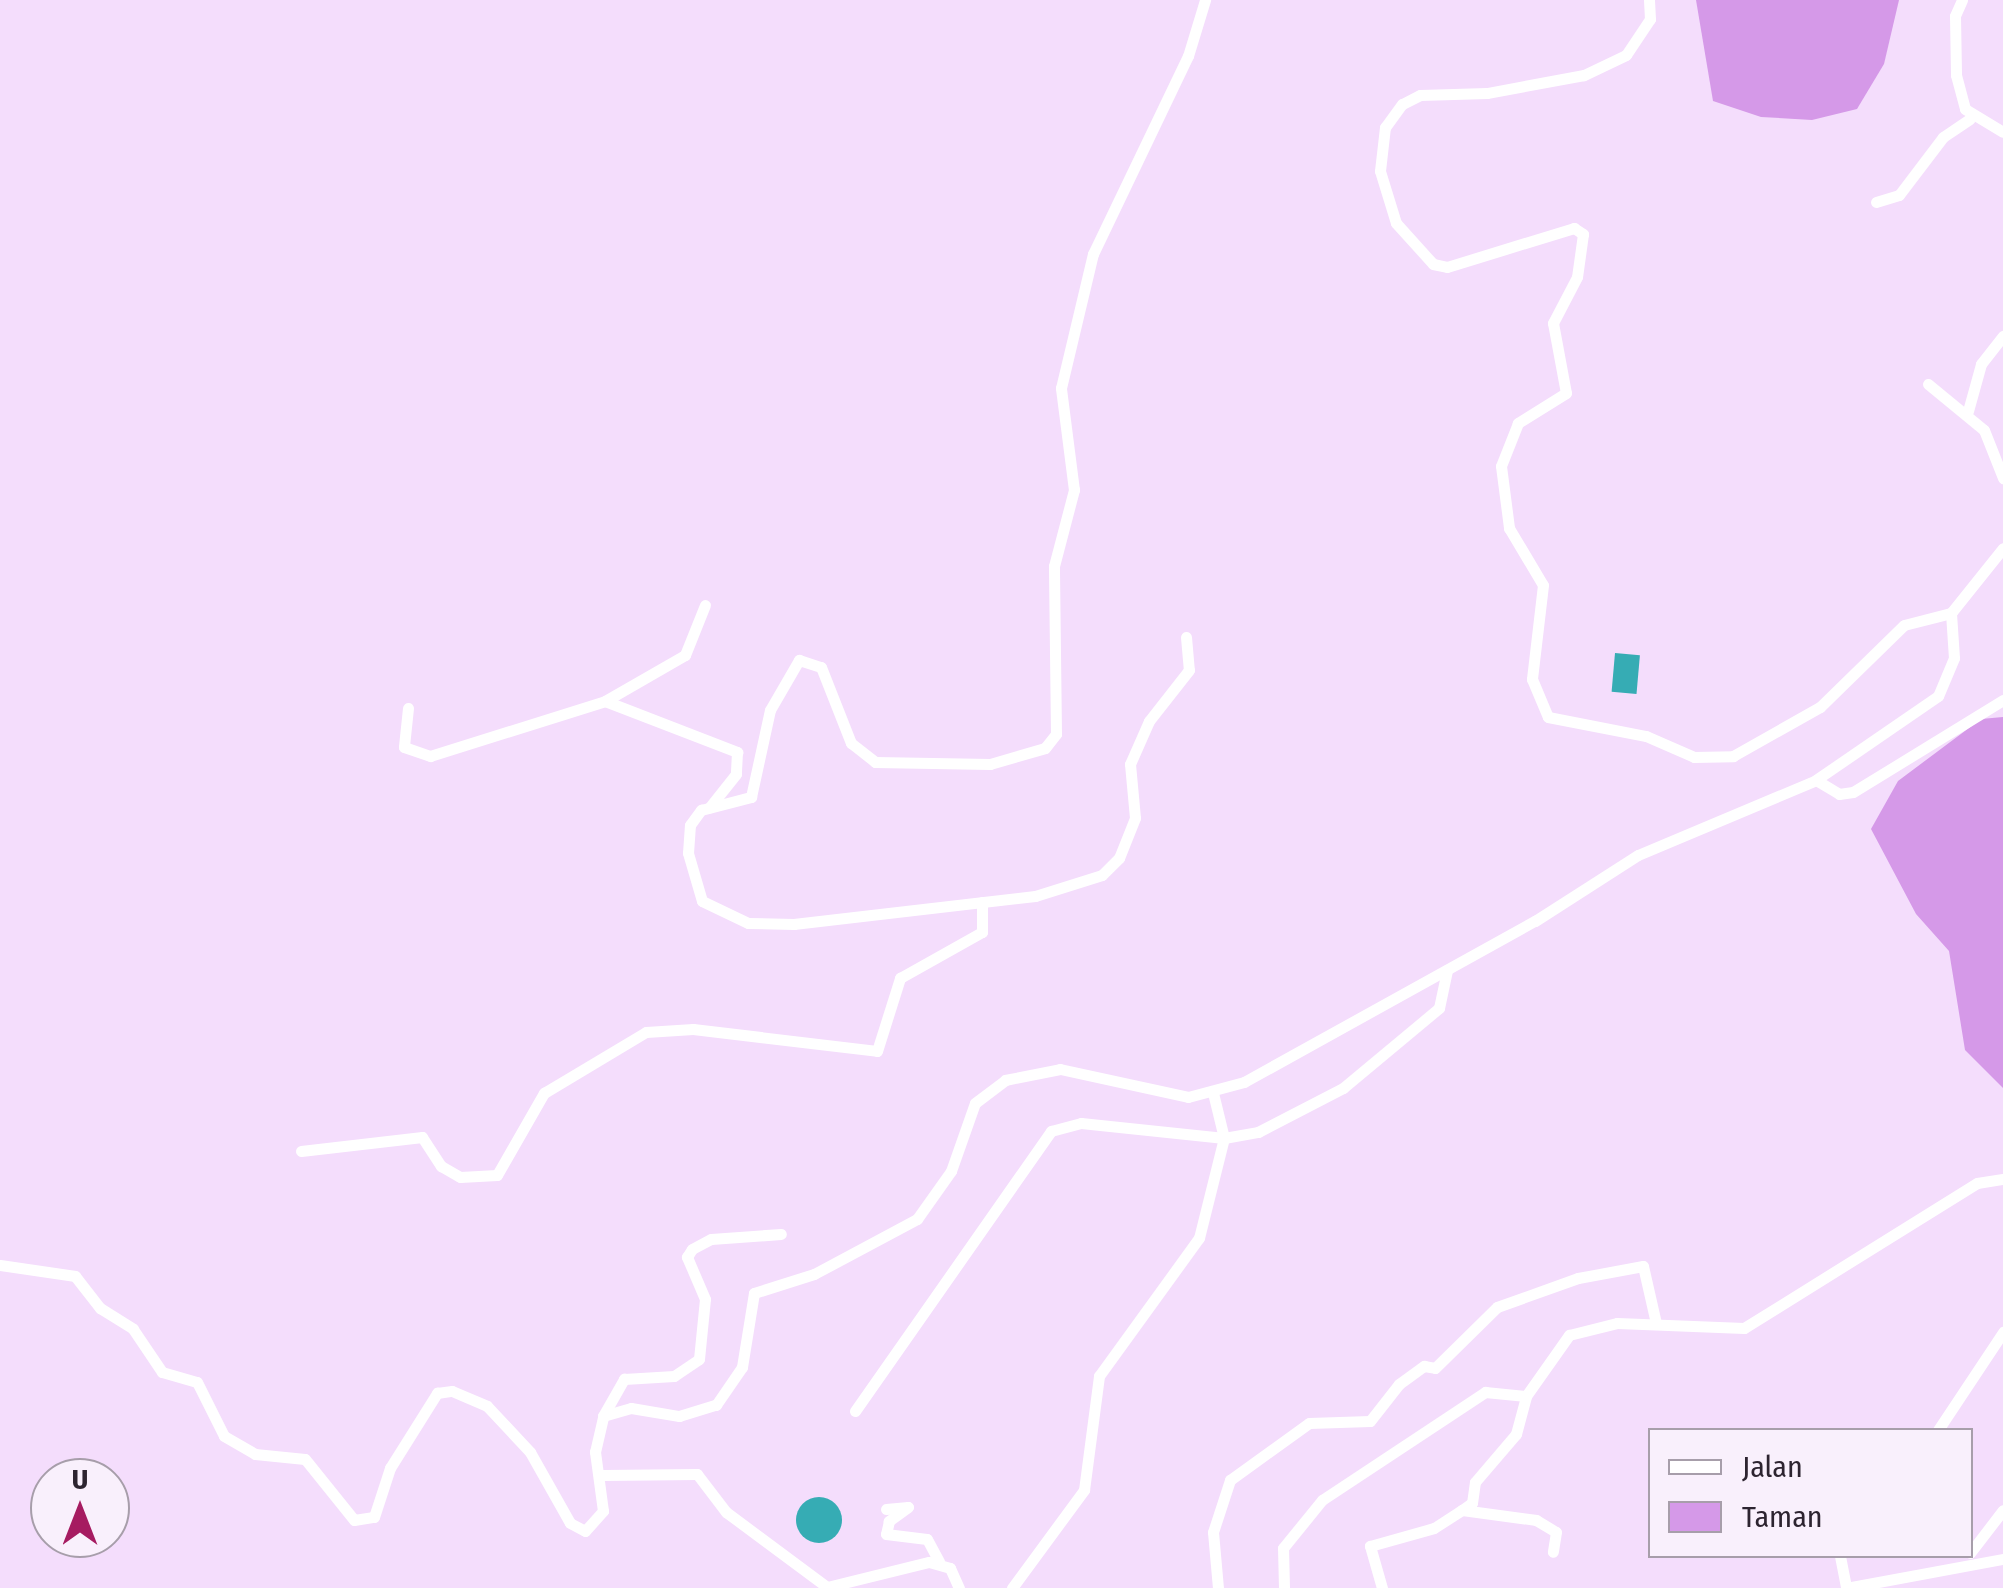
<!DOCTYPE html>
<html>
<head>
<meta charset="utf-8">
<style>
  body { margin:0 }
  #map { position:relative; width:2003px; height:1588px; overflow:hidden; background:#f4ddfc; font-family:"Fira Sans Condensed",sans-serif }
  div>[style] { position:absolute }
  .green>* { inset:0; background:#d599e8 }
  .water>* { inset:0; background:#36acb4; transform-origin:0 0 }
  .round { border-radius:50% }
  .minor>* { height:11px; margin:-5.5px; padding:0 5.5px; transform-origin:5.5px; border-radius:5.5px; background:#fff }
  span { translate:-50% -50%; white-space:nowrap; text-align:center; line-height:1.15; -webkit-text-stroke:10px #f9f0fc; paint-order:stroke }
  .legend { position:absolute; left:1648px; top:1428px; width:325px; height:130px; box-sizing:border-box; background:#f9f0fc; border:2px solid #a79eaa; margin:0; padding:12px 18px; list-style:none; font-size:30px; color:#2d2430 }
  .legend li { display:flex; align-items:center; gap:20px; height:50px }
  .legend b { width:50px; border:2px solid #a79eaa }
  .north { position:absolute; left:30px; top:1458px; width:100px; height:100px; box-sizing:border-box; background:#f9f0fc; border:2px solid #a79eaa; border-radius:50%; rotate:0deg; font-size:28px; font-weight:700; line-height:40px; text-align:center; color:#2d2430 }
  .north::after { content:''; display:block; margin:auto; width:35px; height:45px; background:#a61b61; clip-path:polygon(50% 0,100% 100%,50% 72%,0 100%) }
</style>
</head>
<body>
<div id="map">
  <div class="green">
    <div style="clip-path:polygon(1696px 0,1899px 0,1884px 64px,1857px 109px,1812px 120px,1761px 117px,1713px 101px)"></div>
    <div style="clip-path:polygon(2003px 717px,2003px 1088px,1965px 1050px,1949px 951px,1916px 914px,1871px 829px,1898px 781px,1981px 719px)"></div>
  </div>
  <div class="water">
    <div style="left:1615px;top:653px;width:25px;height:39px;rotate:5deg"></div>
    <div class="round" style="left:796px;top:1497px;width:46px;height:46px"></div>
  </div>
  <div class="minor">
    <div style="left:1649px;top:0;width:19px;rotate:87deg"></div>
    <div style="left:1650px;top:19px;width:43px;rotate:123.7deg"></div>
    <div style="left:1626px;top:55px;width:47px;rotate:154.5deg"></div>
    <div style="left:1584px;top:75px;width:99px;rotate:169.5deg"></div>
    <div style="left:1487px;top:93px;width:67px;rotate:178.3deg"></div>
    <div style="left:1420px;top:95px;width:20px;rotate:153deg"></div>
    <div style="left:1402px;top:104px;width:29px;rotate:126deg"></div>
    <div style="left:1385px;top:127px;width:44px;rotate:96.5deg"></div>
    <div style="left:1380px;top:171px;width:54px;rotate:72.9deg"></div>
    <div style="left:1396px;top:223px;width:55px;rotate:47.9deg"></div>
    <div style="left:1433px;top:264px;width:14px;rotate:12deg"></div>
    <div style="left:1447px;top:267px;width:133px;rotate:-17.1deg"></div>
    <div style="left:1574px;top:228px;width:11px;rotate:34deg"></div>
    <div style="left:1583px;top:234px;width:43px;rotate:97.9deg"></div>
    <div style="left:1577px;top:277px;width:52px;rotate:117.6deg"></div>
    <div style="left:1553px;top:323px;width:71px;rotate:79.5deg"></div>
    <div style="left:1566px;top:393px;width:57px;rotate:148deg"></div>
    <div style="left:1518px;top:423px;width:46px;rotate:111.6deg"></div>
    <div style="left:1501px;top:466px;width:63px;rotate:82.6deg"></div>
    <div style="left:1509px;top:528px;width:66px;rotate:59.2deg"></div>
    <div style="left:1543px;top:585px;width:95px;rotate:96.7deg"></div>
    <div style="left:1532px;top:679px;width:41px;rotate:67.2deg"></div>
    <div style="left:1548px;top:717px;width:100px;rotate:11deg"></div>
    <div style="left:1646px;top:736px;width:52px;rotate:23.6deg"></div>
    <div style="left:1694px;top:757px;width:39px;rotate:-1deg"></div>
    <div style="left:1733px;top:756px;width:100px;rotate:-29.4deg"></div>
    <div style="left:1820px;top:707px;width:117px;rotate:-44.3deg"></div>
    <div style="left:1904px;top:625px;width:49px;rotate:-14.3deg"></div>
    <div style="left:1951px;top:613px;width:45px;rotate:86.2deg"></div>
    <div style="left:1954px;top:658px;width:41px;rotate:112.8deg"></div>
    <div style="left:1938px;top:696px;width:148px;rotate:145.5deg"></div>
    <div style="left:1962px;top:0;width:17px;rotate:114deg"></div>
    <div style="left:1955px;top:16px;width:59px;rotate:89deg"></div>
    <div style="left:1956px;top:75px;width:35px;rotate:75deg"></div>
    <div style="left:1965px;top:109px;width:44px;rotate:31.2deg"></div>
    <div style="left:1876px;top:202px;width:24px;rotate:-17deg"></div>
    <div style="left:1899px;top:195px;width:73px;rotate:-52.8deg"></div>
    <div style="left:1943px;top:137px;width:32px;rotate:-34deg"></div>
    <div style="left:1928px;top:384px;width:72px;rotate:39.4deg"></div>
    <div style="left:1984px;top:430px;width:52px;rotate:68.4deg"></div>
    <div style="left:1968px;top:411px;width:49px;rotate:-74.5deg"></div>
    <div style="left:1981px;top:364px;width:36px;rotate:-52deg"></div>
    <div style="left:705px;top:605px;width:54px;rotate:111.8deg"></div>
    <div style="left:685px;top:655px;width:92px;rotate:150.1deg"></div>
    <div style="left:605px;top:701px;width:142px;rotate:21.1deg"></div>
    <div style="left:737px;top:752px;width:22px;rotate:93deg"></div>
    <div style="left:736px;top:774px;width:43px;rotate:128.5deg"></div>
    <div style="left:1951px;top:613px;width:83px;rotate:-51.3deg"></div>
    <div style="left:1186px;top:637px;width:33px;rotate:85deg"></div>
    <div style="left:1189px;top:670px;width:65px;rotate:128.1deg"></div>
    <div style="left:1149px;top:721px;width:47px;rotate:113.8deg"></div>
    <div style="left:1130px;top:764px;width:54px;rotate:84.7deg"></div>
    <div style="left:1135px;top:818px;width:43px;rotate:111.8deg"></div>
    <div style="left:1119px;top:858px;width:24px;rotate:135deg"></div>
    <div style="left:1102px;top:875px;width:70px;rotate:162.6deg"></div>
    <div style="left:1035px;top:896px;width:243px;rotate:173.4deg"></div>
    <div style="left:794px;top:924px;width:46px;rotate:-178.8deg"></div>
    <div style="left:748px;top:923px;width:51px;rotate:-154.4deg"></div>
    <div style="left:702px;top:901px;width:50px;rotate:-106.3deg"></div>
    <div style="left:688px;top:853px;width:28px;rotate:-86deg"></div>
    <div style="left:690px;top:825px;width:19px;rotate:-54deg"></div>
    <div style="left:701px;top:810px;width:52px;rotate:-14.6deg"></div>
    <div style="left:751px;top:797px;width:89px;rotate:-77.7deg"></div>
    <div style="left:770px;top:710px;width:58px;rotate:-59.9deg"></div>
    <div style="left:799px;top:660px;width:23px;rotate:18deg"></div>
    <div style="left:821px;top:667px;width:82px;rotate:68.5deg"></div>
    <div style="left:851px;top:743px;width:31px;rotate:38deg"></div>
    <div style="left:875px;top:762px;width:115px;rotate:1deg"></div>
    <div style="left:990px;top:764px;width:57px;rotate:-16.2deg"></div>
    <div style="left:1045px;top:748px;width:18px;rotate:-52deg"></div>
    <div style="left:1056px;top:734px;width:168px;rotate:-90.7deg"></div>
    <div style="left:1054px;top:566px;width:79px;rotate:-75.3deg"></div>
    <div style="left:1074px;top:490px;width:103px;rotate:-97.3deg"></div>
    <div style="left:1061px;top:388px;width:138px;rotate:-76.6deg"></div>
    <div style="left:1093px;top:254px;width:220px;rotate:-64.4deg"></div>
    <div style="left:1188px;top:56px;width:59px;rotate:-73.1deg"></div>
    <div style="left:408px;top:708px;width:39px;rotate:96deg"></div>
    <div style="left:404px;top:747px;width:28px;rotate:19deg"></div>
    <div style="left:430px;top:756px;width:183px;rotate:-17.4deg"></div>
    <div style="left:301px;top:1151px;width:122px;rotate:-6.6deg"></div>
    <div style="left:422px;top:1137px;width:35px;rotate:57deg"></div>
    <div style="left:441px;top:1166px;width:22px;rotate:30deg"></div>
    <div style="left:460px;top:1177px;width:37px;rotate:-3deg"></div>
    <div style="left:497px;top:1175px;width:95px;rotate:-60.2deg"></div>
    <div style="left:544px;top:1093px;width:119px;rotate:-30.9deg"></div>
    <div style="left:646px;top:1032px;width:47px;rotate:-3.7deg"></div>
    <div style="left:693px;top:1029px;width:185px;rotate:6.8deg"></div>
    <div style="left:877px;top:1051px;width:77px;rotate:-72.5deg"></div>
    <div style="left:900px;top:978px;width:94px;rotate:-29.3deg"></div>
    <div style="left:982px;top:932px;width:30px;rotate:-90deg"></div>
    <div style="left:0;top:1265px;width:76px;rotate:8.3deg"></div>
    <div style="left:75px;top:1276px;width:41px;rotate:52deg"></div>
    <div style="left:100px;top:1308px;width:39px;rotate:32deg"></div>
    <div style="left:133px;top:1329px;width:52px;rotate:56deg"></div>
    <div style="left:162px;top:1372px;width:36px;rotate:16deg"></div>
    <div style="left:197px;top:1382px;width:60px;rotate:63.4deg"></div>
    <div style="left:224px;top:1436px;width:36px;rotate:30deg"></div>
    <div style="left:255px;top:1454px;width:50px;rotate:5.7deg"></div>
    <div style="left:305px;top:1459px;width:78px;rotate:51.2deg"></div>
    <div style="left:354px;top:1520px;width:20px;rotate:-9deg"></div>
    <div style="left:374px;top:1517px;width:52px;rotate:-71.9deg"></div>
    <div style="left:390px;top:1468px;width:89px;rotate:-57.9deg"></div>
    <div style="left:437px;top:1393px;width:15px;rotate:-8deg"></div>
    <div style="left:452px;top:1391px;width:38px;rotate:23deg"></div>
    <div style="left:487px;top:1406px;width:63px;rotate:46.9deg"></div>
    <div style="left:530px;top:1452px;width:81px;rotate:60.6deg"></div>
    <div style="left:570px;top:1523px;width:17px;rotate:28deg"></div>
    <div style="left:585px;top:1531px;width:27px;rotate:-48deg"></div>
    <div style="left:603px;top:1511px;width:60px;rotate:-97.7deg"></div>
    <div style="left:595px;top:1452px;width:37px;rotate:-77deg"></div>
    <div style="left:603px;top:1416px;width:29px;rotate:-16deg"></div>
    <div style="left:631px;top:1408px;width:49px;rotate:9.5deg"></div>
    <div style="left:679px;top:1416px;width:39px;rotate:-17deg"></div>
    <div style="left:716px;top:1405px;width:46px;rotate:-55.6deg"></div>
    <div style="left:742px;top:1367px;width:75px;rotate:-80.8deg"></div>
    <div style="left:754px;top:1293px;width:63px;rotate:-17.6deg"></div>
    <div style="left:814px;top:1274px;width:117px;rotate:-28.1deg"></div>
    <div style="left:917px;top:1219px;width:59px;rotate:-54.7deg"></div>
    <div style="left:951px;top:1171px;width:72px;rotate:-70.6deg"></div>
    <div style="left:975px;top:1103px;width:38px;rotate:-37deg"></div>
    <div style="left:1005px;top:1080px;width:56px;rotate:-11.3deg"></div>
    <div style="left:1060px;top:1069px;width:131px;rotate:12.3deg"></div>
    <div style="left:1188px;top:1097px;width:58px;rotate:-15deg"></div>
    <div style="left:1244px;top:1082px;width:333px;rotate:-29deg"></div>
    <div style="left:1535px;top:921px;width:122px;rotate:-32.7deg"></div>
    <div style="left:1638px;top:855px;width:193px;rotate:-22.8deg"></div>
    <div style="left:1816px;top:780px;width:27px;rotate:31deg"></div>
    <div style="left:1839px;top:794px;width:14px;rotate:-8deg"></div>
    <div style="left:1853px;top:792px;width:176px;rotate:-31.5deg"></div>
    <div style="left:855px;top:1411px;width:342px;rotate:-55deg"></div>
    <div style="left:1051px;top:1131px;width:31px;rotate:-15deg"></div>
    <div style="left:1081px;top:1123px;width:144px;rotate:6deg"></div>
    <div style="left:1224px;top:1138px;width:35px;rotate:-10deg"></div>
    <div style="left:1258px;top:1132px;width:96px;rotate:-27.4deg"></div>
    <div style="left:1343px;top:1088px;width:125px;rotate:-39.8deg"></div>
    <div style="left:1439px;top:1008px;width:39px;rotate:-78deg"></div>
    <div style="left:603px;top:1416px;width:43px;rotate:-60.4deg"></div>
    <div style="left:624px;top:1379px;width:50px;rotate:-3.4deg"></div>
    <div style="left:674px;top:1376px;width:30px;rotate:-34deg"></div>
    <div style="left:699px;top:1359px;width:60px;rotate:-84.3deg"></div>
    <div style="left:705px;top:1299px;width:46px;rotate:-113.2deg"></div>
    <div style="left:687px;top:1257px;width:9px;rotate:-58deg"></div>
    <div style="left:692px;top:1249px;width:21px;rotate:-28deg"></div>
    <div style="left:711px;top:1239px;width:70px;rotate:-4.1deg"></div>
    <div style="left:1938px;top:1430px;width:118px;rotate:-56.4deg"></div>
    <div style="left:603px;top:1475px;width:94px;rotate:-0.6deg"></div>
    <div style="left:697px;top:1474px;width:48px;rotate:52.7deg"></div>
    <div style="left:726px;top:1512px;width:126px;rotate:36.6deg"></div>
    <div style="left:827px;top:1587px;width:105px;rotate:-13.8deg"></div>
    <div style="left:929px;top:1562px;width:22px;rotate:16deg"></div>
    <div style="left:950px;top:1568px;width:22px;rotate:66deg"></div>
    <div style="left:886px;top:1509px;width:22px;rotate:-5deg"></div>
    <div style="left:908px;top:1507px;width:24px;rotate:144deg"></div>
    <div style="left:889px;top:1521px;width:13px;rotate:103deg"></div>
    <div style="left:886px;top:1534px;width:41px;rotate:7deg"></div>
    <div style="left:927px;top:1539px;width:26px;rotate:62deg"></div>
    <div style="left:1462px;top:1510px;width:12px;rotate:-35deg"></div>
    <div style="left:1472px;top:1503px;width:21px;rotate:-82deg"></div>
    <div style="left:1475px;top:1482px;width:63px;rotate:-49.5deg"></div>
    <div style="left:1516px;top:1434px;width:39px;rotate:-75deg"></div>
    <div style="left:1526px;top:1396px;width:75px;rotate:-54.8deg"></div>
    <div style="left:1569px;top:1335px;width:49px;rotate:-14deg"></div>
    <div style="left:1617px;top:1323px;width:127px;rotate:2.3deg"></div>
    <div style="left:1744px;top:1328px;width:274px;rotate:-31.9deg"></div>
    <div style="left:1977px;top:1183px;width:26px;rotate:-9deg"></div>
    <div style="left:1970px;top:1553px;width:54px;rotate:-52.5deg"></div>
    <div style="left:1840px;top:1556px;width:33px;rotate:79deg"></div>
    <div style="left:1846px;top:1588px;width:160px;rotate:-10.5deg"></div>
    <div style="left:1012px;top:1588px;width:122px;rotate:-53.7deg"></div>
    <div style="left:1084px;top:1490px;width:115px;rotate:-82.5deg"></div>
    <div style="left:1099px;top:1376px;width:170px;rotate:-54.1deg"></div>
    <div style="left:1199px;top:1238px;width:103px;rotate:-76deg"></div>
    <div style="left:1224px;top:1138px;width:46px;rotate:-103.7deg"></div>
    <div style="left:1218px;top:1588px;width:56px;rotate:-95.1deg"></div>
    <div style="left:1213px;top:1532px;width:55px;rotate:-71.9deg"></div>
    <div style="left:1230px;top:1480px;width:97px;rotate:-35.8deg"></div>
    <div style="left:1309px;top:1423px;width:61px;rotate:-1.9deg"></div>
    <div style="left:1370px;top:1421px;width:47px;rotate:-51.9deg"></div>
    <div style="left:1399px;top:1384px;width:31px;rotate:-36deg"></div>
    <div style="left:1424px;top:1366px;width:11px;rotate:10deg"></div>
    <div style="left:1435px;top:1368px;width:87px;rotate:-44.5deg"></div>
    <div style="left:1497px;top:1307px;width:86px;rotate:-19.7deg"></div>
    <div style="left:1578px;top:1278px;width:66px;rotate:-10.5deg"></div>
    <div style="left:1643px;top:1266px;width:58px;rotate:77.2deg"></div>
    <div style="left:1284px;top:1588px;width:40px;rotate:-91.4deg"></div>
    <div style="left:1283px;top:1548px;width:62px;rotate:-50.9deg"></div>
    <div style="left:1322px;top:1500px;width:196px;rotate:-33.5deg"></div>
    <div style="left:1485px;top:1392px;width:41px;rotate:5.6deg"></div>
    <div style="left:1382px;top:1588px;width:44px;rotate:-105.9deg"></div>
    <div style="left:1370px;top:1546px;width:66px;rotate:-15.7deg"></div>
    <div style="left:1434px;top:1528px;width:33px;rotate:-33deg"></div>
    <div style="left:1462px;top:1510px;width:75px;rotate:7.7deg"></div>
    <div style="left:1536px;top:1520px;width:23px;rotate:31deg"></div>
    <div style="left:1556px;top:1532px;width:20px;rotate:99deg"></div>
  </div>
  <ul class="legend">
  <li><b style="height:12px;background:#fff"></b>Jalan</li>
  <li><b style="height:28px;background:#d599e8"></b>Taman</li>
  </ul>
  <div class="north">U</div>
</div>
</body>
</html>
